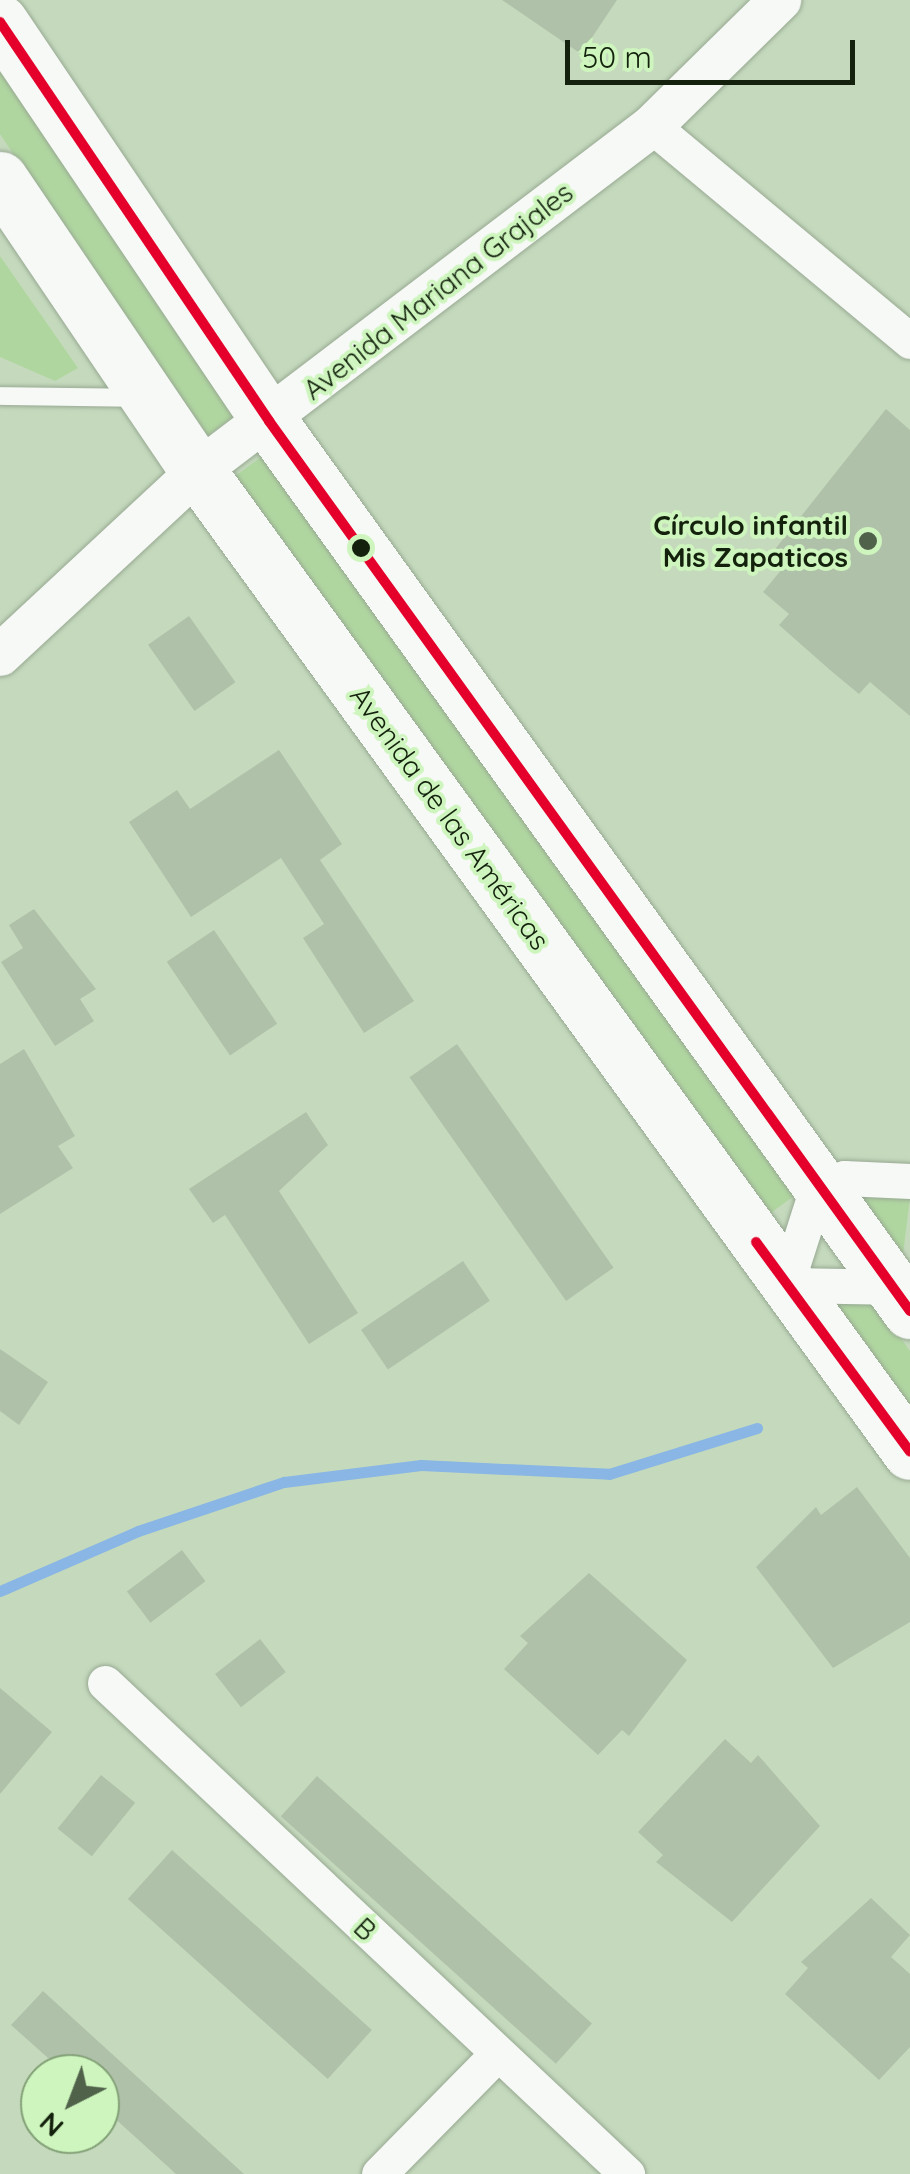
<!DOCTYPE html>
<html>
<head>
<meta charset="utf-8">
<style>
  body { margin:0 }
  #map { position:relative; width:910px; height:2174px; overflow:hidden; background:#c5dabd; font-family:Quicksand,sans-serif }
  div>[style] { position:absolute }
  .green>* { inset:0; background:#b0d6a0; transform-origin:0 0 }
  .stream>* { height:11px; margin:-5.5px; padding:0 5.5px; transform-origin:5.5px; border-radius:5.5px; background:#89b6e4 }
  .building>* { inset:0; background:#b0c1aa; transform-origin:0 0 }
  .roads { filter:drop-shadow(0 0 2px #98a993) drop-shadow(0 0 2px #98a993) }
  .service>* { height:18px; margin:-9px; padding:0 9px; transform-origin:9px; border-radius:9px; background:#f6f9f5 }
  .minor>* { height:35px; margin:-17.5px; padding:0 17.5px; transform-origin:17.5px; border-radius:17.5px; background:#f6f9f5 }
  .tertiary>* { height:42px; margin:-21px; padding:0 21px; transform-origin:21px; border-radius:21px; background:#f6f9f5 }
  .primary>* { height:55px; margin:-27.5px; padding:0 27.5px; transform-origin:27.5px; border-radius:27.5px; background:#f6f9f5 }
  .bus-1>* { height:10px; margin:-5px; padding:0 5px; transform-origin:5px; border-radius:5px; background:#e4002b }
  .dots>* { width:28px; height:28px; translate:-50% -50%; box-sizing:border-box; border:5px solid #cdf5bd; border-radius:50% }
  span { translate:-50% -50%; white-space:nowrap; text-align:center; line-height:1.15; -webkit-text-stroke:8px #cdf5bd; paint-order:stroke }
  .street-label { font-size:28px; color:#13210d }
  .poi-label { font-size:28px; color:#13210d; font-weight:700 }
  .right { translate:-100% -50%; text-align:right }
  .north { position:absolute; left:20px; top:2054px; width:100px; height:100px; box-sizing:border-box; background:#cdf5bd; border:2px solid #83a077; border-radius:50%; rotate:222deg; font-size:28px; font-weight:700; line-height:40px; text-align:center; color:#13210d }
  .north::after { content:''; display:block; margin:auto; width:35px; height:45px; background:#51624b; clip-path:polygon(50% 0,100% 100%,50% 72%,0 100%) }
  .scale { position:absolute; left:565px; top:40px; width:290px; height:45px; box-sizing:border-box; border:5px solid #13210d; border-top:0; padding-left:12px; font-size:30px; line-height:35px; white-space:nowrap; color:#13210d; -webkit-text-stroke:8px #cdf5bd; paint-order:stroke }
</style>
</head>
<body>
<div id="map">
  <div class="green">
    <div style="clip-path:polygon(0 67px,235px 416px,204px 438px,0 134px)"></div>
    <div style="clip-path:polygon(0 256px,78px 368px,55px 381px,0 357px)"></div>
    <div style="left:264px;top:455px;width:911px;height:39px;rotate:54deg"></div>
    <div style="clip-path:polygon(854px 1195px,910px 1197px,902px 1263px)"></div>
    <div style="clip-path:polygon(829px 1304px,876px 1304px,910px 1351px,910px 1414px)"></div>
  </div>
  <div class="stream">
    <div style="left:0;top:1591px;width:150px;rotate:-23.5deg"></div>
    <div style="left:138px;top:1531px;width:154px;rotate:-18.6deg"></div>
    <div style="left:284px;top:1482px;width:138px;rotate:-7.1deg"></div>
    <div style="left:421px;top:1465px;width:188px;rotate:2.7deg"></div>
    <div style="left:609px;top:1474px;width:155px;rotate:-17.3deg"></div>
  </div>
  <div class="building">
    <div style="clip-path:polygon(502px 0,617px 0,581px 54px)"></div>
    <div style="clip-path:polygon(886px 409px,910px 430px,910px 716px,870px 682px,859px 694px,830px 670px,779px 625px,789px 614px,763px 592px,782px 569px,768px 558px)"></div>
    <div style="left:189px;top:616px;width:81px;height:50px;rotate:55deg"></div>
    <div style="clip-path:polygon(279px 750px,342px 844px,320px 860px,414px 1001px,364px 1033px,303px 938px,324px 924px,281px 858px,191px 917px,129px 822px,177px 790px,190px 809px)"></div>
    <div style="clip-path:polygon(34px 909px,96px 989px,80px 999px,94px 1021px,55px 1046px,1px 962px,23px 948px,9px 925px)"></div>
    <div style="left:214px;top:930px;width:113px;height:57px;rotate:56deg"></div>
    <div style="left:457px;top:1044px;width:273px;height:58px;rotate:55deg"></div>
    <div style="clip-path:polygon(24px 1049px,75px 1136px,58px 1146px,73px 1168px,0 1214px,0 1064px)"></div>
    <div style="clip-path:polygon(306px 1112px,328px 1145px,279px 1191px,358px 1313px,309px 1344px,225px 1215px,213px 1223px,189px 1189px)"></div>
    <div style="left:463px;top:1261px;width:48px;height:123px;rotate:56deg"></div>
    <div style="clip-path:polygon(0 1349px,48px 1382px,19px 1425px,0 1411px)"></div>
    <div style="clip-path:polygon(857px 1487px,910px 1558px,910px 1622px,833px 1668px,756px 1567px,816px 1507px,821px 1515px)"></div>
    <div style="left:182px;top:1550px;width:39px;height:69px;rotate:53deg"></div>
    <div style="clip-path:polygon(589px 1573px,687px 1660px,629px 1736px,622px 1730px,598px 1755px,504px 1669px,528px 1643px,520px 1636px)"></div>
    <div style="left:260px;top:1639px;width:42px;height:57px;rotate:52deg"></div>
    <div style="clip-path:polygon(0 1688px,52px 1732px,0 1794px)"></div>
    <div style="clip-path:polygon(725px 1739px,751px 1763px,758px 1755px,820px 1826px,732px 1922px,656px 1862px,663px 1855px,638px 1832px)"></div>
    <div style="left:101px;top:1775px;width:44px;height:69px;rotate:39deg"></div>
    <div style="left:317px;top:1776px;width:370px;height:54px;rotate:42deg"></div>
    <div style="left:172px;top:1850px;width:269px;height:66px;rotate:42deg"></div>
    <div style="clip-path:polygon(871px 1898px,910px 1935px,891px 1957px,910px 1974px,910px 2047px,879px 2080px,785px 1994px,808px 1968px,801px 1962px)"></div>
    <div style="clip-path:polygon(43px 1991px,100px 2043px,244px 2174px,176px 2174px,100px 2105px,100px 2074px,66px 2074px,11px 2025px)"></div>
  </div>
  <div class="roads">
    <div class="service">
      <div style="left:0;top:396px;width:139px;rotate:0.8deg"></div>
    </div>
    <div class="minor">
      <div style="left:652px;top:126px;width:336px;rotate:39.8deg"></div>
      <div style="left:904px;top:1287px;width:118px;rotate:-179deg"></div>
      <div style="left:786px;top:1285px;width:102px;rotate:-72.3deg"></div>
      <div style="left:817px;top:1188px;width:29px;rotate:-20deg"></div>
      <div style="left:844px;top:1178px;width:66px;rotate:2.6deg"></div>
      <div style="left:105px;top:1683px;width:717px;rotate:43.25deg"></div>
      <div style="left:379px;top:2174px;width:168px;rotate:-45.5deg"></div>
    </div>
    <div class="tertiary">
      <div style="left:0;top:655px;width:270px;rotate:-42.9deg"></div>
      <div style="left:198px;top:471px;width:570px;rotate:-37.23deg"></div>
      <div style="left:652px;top:126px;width:180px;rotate:-44.5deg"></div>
    </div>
    <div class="primary">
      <div style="left:0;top:22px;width:481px;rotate:56deg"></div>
      <div style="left:269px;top:421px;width:1097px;rotate:54.24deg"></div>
      <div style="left:0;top:179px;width:353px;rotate:55.9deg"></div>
      <div style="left:198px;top:471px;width:1212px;rotate:54.03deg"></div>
    </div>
  </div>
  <div class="bus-1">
    <div style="left:0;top:22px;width:481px;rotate:56deg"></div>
    <div style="left:269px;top:421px;width:1097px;rotate:54.24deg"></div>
    <div style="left:756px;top:1242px;width:260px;rotate:53.7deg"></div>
  </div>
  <div class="dots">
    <div style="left:868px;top:541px;background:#51624b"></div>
    <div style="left:361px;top:548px;background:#13210d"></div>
  </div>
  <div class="street-label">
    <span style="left:438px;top:291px;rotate:-38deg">Avenida Mariana Grajales</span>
    <span style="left:450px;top:818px;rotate:54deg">Avenida de las Américas</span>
    <span style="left:365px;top:1929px;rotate:43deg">B</span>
  </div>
  <div class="poi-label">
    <span class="right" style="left:848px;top:541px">Círculo infantil<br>Mis Zapaticos</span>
  </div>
  <div class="north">N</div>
  <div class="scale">50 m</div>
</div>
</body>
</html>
